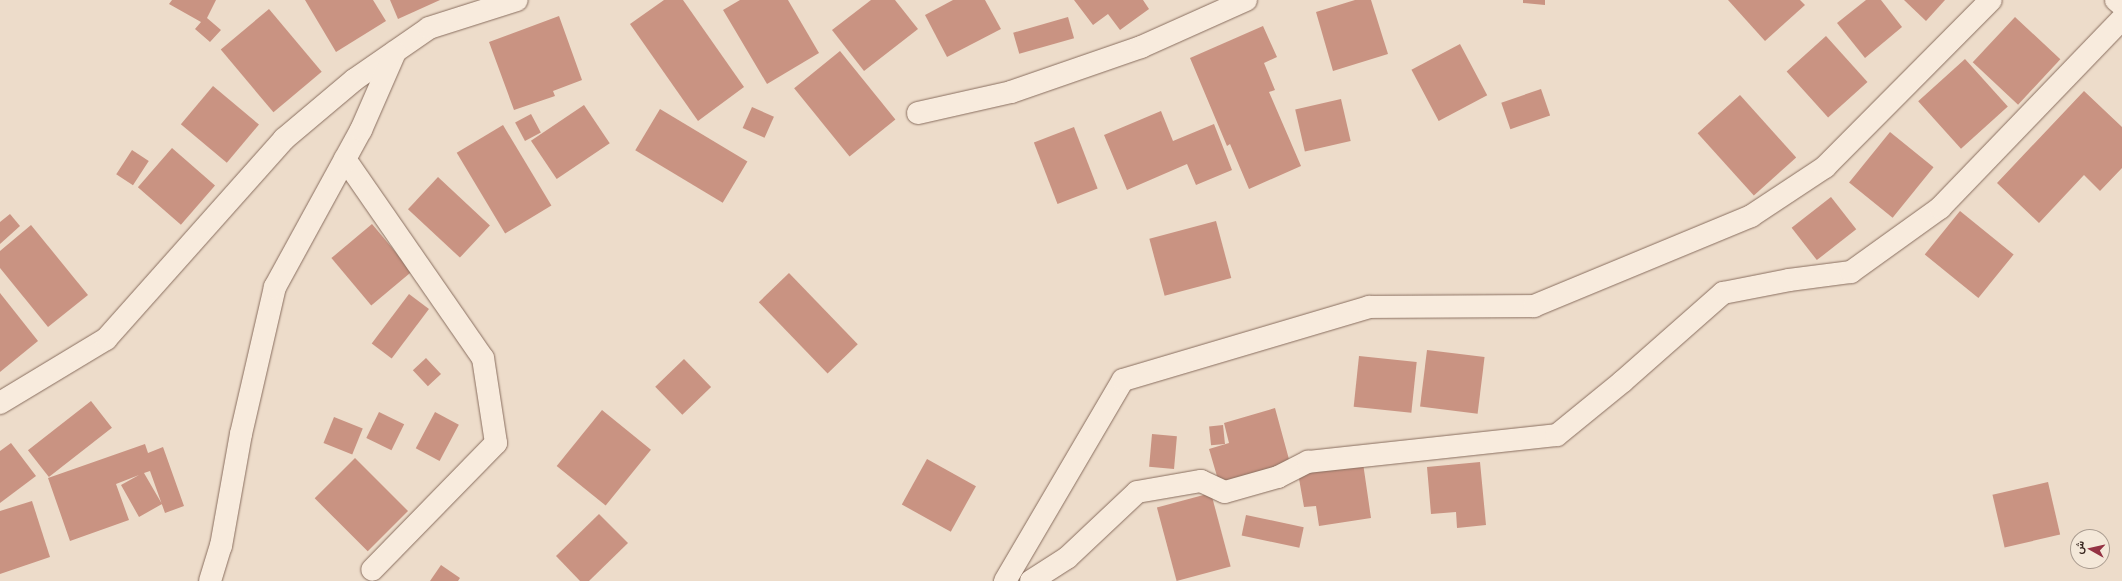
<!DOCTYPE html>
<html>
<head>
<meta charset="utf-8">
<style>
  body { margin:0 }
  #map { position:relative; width:2122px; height:581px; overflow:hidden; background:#eddcca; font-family:Lora,Vazirmatn,serif }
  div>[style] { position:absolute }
  .building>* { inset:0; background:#c99382; transform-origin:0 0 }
  .roads { filter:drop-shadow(0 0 1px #896e5f) drop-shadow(0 0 1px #896e5f) }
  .minor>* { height:22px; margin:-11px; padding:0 11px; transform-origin:11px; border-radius:11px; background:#f8ebdd }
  span { translate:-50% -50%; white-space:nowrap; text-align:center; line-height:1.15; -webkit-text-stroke:4px #f4e8d9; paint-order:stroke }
  .north { position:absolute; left:2070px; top:529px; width:40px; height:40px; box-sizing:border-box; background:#f4e8d9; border:1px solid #aa9c90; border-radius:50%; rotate:278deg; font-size:11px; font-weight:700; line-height:16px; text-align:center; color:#3a2922 }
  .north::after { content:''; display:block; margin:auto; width:14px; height:18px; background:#943243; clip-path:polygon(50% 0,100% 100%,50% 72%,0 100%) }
</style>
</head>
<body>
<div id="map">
  <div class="building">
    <div style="clip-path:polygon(172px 0,216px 0,207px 18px,221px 30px,210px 42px,195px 29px,201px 22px,169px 4px)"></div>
    <div style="clip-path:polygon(305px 0,373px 0,386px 21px,336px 52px)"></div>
    <div style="clip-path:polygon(390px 0,440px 0,398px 19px)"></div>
    <div style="clip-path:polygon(664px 0,683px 0,744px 87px,698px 121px,630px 24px)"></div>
    <div style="clip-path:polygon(740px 0,788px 0,819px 53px,767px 84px,723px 10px)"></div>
    <div style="clip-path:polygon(871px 0,895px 0,918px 29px,864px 71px,832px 30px)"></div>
    <div style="clip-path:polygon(953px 0,985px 0,1001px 29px,947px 57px,925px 15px)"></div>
    <div style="clip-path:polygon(1074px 0,1143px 0,1149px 9px,1120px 30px,1108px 14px,1093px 25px)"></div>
    <div style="clip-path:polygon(1355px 0,1371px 0,1388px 54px,1333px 71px,1316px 12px)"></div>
    <div style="clip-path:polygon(1523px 0,1545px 0,1545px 5px,1523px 3px)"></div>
    <div style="clip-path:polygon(1728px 0,1800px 0,1805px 5px,1765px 41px)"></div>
    <div style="clip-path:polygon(1866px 0,1881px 0,1902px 27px,1865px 58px,1837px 23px)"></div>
    <div style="clip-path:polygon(1904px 0,1945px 0,1926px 21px)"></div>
    <div style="left:269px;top:9px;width:82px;height:63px;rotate:50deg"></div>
    <div style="clip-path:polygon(559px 16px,582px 80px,553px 91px,555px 96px,514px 110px,489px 42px)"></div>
    <div style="left:1068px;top:17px;width:22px;height:57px;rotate:74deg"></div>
    <div style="left:2015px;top:17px;width:62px;height:62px;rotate:43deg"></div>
    <div style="clip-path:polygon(1263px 26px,1277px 57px,1264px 63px,1275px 90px,1269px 92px,1301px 166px,1249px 189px,1230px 144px,1227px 146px,1190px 58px)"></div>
    <div style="left:1826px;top:36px;width:62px;height:53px;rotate:48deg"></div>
    <div style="left:1460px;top:44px;width:58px;height:55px;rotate:62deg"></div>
    <div style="left:840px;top:51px;width:88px;height:59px;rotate:51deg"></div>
    <div style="left:1965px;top:59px;width:64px;height:63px;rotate:48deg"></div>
    <div style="left:213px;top:86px;width:60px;height:50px;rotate:40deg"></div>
    <div style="left:1541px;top:89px;width:28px;height:42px;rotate:71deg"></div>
    <div style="clip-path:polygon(2084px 91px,2122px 127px,2122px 168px,2100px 191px,2084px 175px,2039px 223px,1997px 183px)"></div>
    <div style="left:1740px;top:95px;width:84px;height:57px;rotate:48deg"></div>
    <div style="left:1341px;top:99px;width:43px;height:47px;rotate:77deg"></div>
    <div style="left:584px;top:105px;width:46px;height:64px;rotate:56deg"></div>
    <div style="left:752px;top:107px;width:24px;height:23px;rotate:24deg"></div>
    <div style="left:660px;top:109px;width:102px;height:48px;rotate:31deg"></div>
    <div style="clip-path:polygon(1161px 111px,1173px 141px,1214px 124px,1232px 170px,1196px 185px,1187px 164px,1127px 190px,1104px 135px)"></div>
    <div style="left:531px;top:114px;width:21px;height:18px;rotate:62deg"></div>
    <div style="left:503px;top:125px;width:94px;height:54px;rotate:59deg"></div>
    <div style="left:1074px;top:127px;width:66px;height:43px;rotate:69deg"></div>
    <div style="left:1890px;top:132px;width:56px;height:65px;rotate:39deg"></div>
    <div style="left:172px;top:148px;width:57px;height:52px;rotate:41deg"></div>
    <div style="left:132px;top:150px;width:20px;height:29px;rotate:33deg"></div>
    <div style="left:438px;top:177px;width:71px;height:44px;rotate:43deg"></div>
    <div style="left:1831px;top:197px;width:41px;height:50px;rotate:52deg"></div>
    <div style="left:1960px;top:211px;width:69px;height:56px;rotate:39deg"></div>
    <div style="clip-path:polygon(10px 214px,20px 226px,0 244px,0 222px)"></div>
    <div style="left:1216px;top:221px;width:59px;height:69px;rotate:75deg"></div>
    <div style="left:372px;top:224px;width:62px;height:53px;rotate:50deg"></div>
    <div style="clip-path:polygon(31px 225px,88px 295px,48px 327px,0 268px,0 251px)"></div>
    <div style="left:789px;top:273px;width:99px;height:42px;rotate:46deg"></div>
    <div style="clip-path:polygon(0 293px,38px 341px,0 372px)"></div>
    <div style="left:409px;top:294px;width:25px;height:62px;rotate:37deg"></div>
    <div style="left:1427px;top:350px;width:58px;height:57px;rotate:7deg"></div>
    <div style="left:1359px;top:356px;width:58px;height:51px;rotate:6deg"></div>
    <div style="left:426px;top:358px;width:22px;height:18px;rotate:47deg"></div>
    <div style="left:684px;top:359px;width:39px;height:40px;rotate:46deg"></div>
    <div style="left:91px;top:401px;width:34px;height:80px;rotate:52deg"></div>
    <div style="clip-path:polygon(1275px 408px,1290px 463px,1219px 483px,1209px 449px,1229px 443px,1224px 423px)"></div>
    <div style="left:602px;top:410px;width:63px;height:72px;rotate:39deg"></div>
    <div style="left:379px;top:412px;width:28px;height:29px;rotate:26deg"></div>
    <div style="left:435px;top:412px;width:27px;height:41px;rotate:28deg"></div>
    <div style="left:334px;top:417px;width:31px;height:28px;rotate:22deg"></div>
    <div style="left:1223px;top:425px;width:19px;height:14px;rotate:84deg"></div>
    <div style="left:1152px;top:434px;width:25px;height:33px;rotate:5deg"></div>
    <div style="clip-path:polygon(11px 443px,36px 476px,0 503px,0 451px)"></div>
    <div style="clip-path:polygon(145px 444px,148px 453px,163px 447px,184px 506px,165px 513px,150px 471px,144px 473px,162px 504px,139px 517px,121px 485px,139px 475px,116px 484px,129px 520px,70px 541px,48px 478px)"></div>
    <div style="left:355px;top:458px;width:75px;height:57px;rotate:45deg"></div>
    <div style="left:927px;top:459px;width:56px;height:52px;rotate:29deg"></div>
    <div style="clip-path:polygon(1480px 462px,1486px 525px,1457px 528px,1456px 512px,1431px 514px,1427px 467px)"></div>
    <div style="clip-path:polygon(1363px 463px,1371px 518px,1319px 526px,1316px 506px,1304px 507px,1298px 473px)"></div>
    <div style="left:2048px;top:482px;width:54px;height:57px;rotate:77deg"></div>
    <div style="left:1211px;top:493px;width:76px;height:56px;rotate:75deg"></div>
    <div style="clip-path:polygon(32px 501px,50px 557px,0 574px,0 511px)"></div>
    <div style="clip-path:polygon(599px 514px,628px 543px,589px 581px,580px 581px,556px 556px)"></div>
    <div style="left:1246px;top:515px;width:59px;height:21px;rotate:12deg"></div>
    <div style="clip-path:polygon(441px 565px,460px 578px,458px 581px,430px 581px)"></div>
  </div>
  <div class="roads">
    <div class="minor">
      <div style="left:2116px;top:0;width:8px;rotate:40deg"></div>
      <div style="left:918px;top:113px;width:95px;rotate:-12.7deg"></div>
      <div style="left:1011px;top:92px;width:138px;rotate:-19.1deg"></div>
      <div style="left:1141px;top:47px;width:115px;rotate:-24.1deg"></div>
      <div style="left:345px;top:159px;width:242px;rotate:55.3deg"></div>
      <div style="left:483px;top:358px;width:86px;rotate:81.3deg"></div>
      <div style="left:496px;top:443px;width:177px;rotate:134.3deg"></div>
      <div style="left:0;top:403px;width:124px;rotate:-31.1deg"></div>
      <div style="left:106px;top:339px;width:268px;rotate:-48.3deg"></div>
      <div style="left:284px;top:139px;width:92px;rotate:-40.1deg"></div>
      <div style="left:354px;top:80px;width:91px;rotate:-34.7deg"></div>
      <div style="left:429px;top:28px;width:92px;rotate:-17.7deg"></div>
      <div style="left:210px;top:581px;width:37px;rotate:-73deg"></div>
      <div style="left:221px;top:546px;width:114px;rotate:-79.9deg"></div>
      <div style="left:241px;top:434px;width:151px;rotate:-77deg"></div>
      <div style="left:275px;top:287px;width:179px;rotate:-61.3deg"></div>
      <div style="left:361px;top:130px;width:85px;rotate:-66.4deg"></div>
      <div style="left:1005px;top:581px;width:233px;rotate:-59.6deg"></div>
      <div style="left:1123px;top:380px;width:257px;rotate:-16.5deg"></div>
      <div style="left:1369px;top:307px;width:165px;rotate:-0.3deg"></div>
      <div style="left:1534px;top:306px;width:235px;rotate:-22.5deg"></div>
      <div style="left:1751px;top:216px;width:89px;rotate:-33.5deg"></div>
      <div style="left:1825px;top:167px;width:235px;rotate:-45.2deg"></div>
      <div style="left:1031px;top:581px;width:43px;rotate:-32.6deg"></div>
      <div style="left:1067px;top:558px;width:96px;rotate:-43.3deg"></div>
      <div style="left:1137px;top:492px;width:65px;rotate:-9.8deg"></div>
      <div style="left:1201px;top:481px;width:26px;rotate:25deg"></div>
      <div style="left:1225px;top:492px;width:55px;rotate:-15.8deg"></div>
      <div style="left:1278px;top:477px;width:34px;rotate:-27deg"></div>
      <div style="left:1308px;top:462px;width:250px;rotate:-6.2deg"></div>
      <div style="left:1557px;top:435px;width:84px;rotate:-39.2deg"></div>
      <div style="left:1622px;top:382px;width:135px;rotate:-41.4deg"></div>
      <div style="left:1723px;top:293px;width:67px;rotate:-11.1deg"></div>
      <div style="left:1789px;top:280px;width:63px;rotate:-7.4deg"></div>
      <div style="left:1851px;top:272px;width:110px;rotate:-35.7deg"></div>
      <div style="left:1940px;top:208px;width:262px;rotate:-46.1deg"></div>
    </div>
  </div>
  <div class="north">ش</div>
</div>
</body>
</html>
